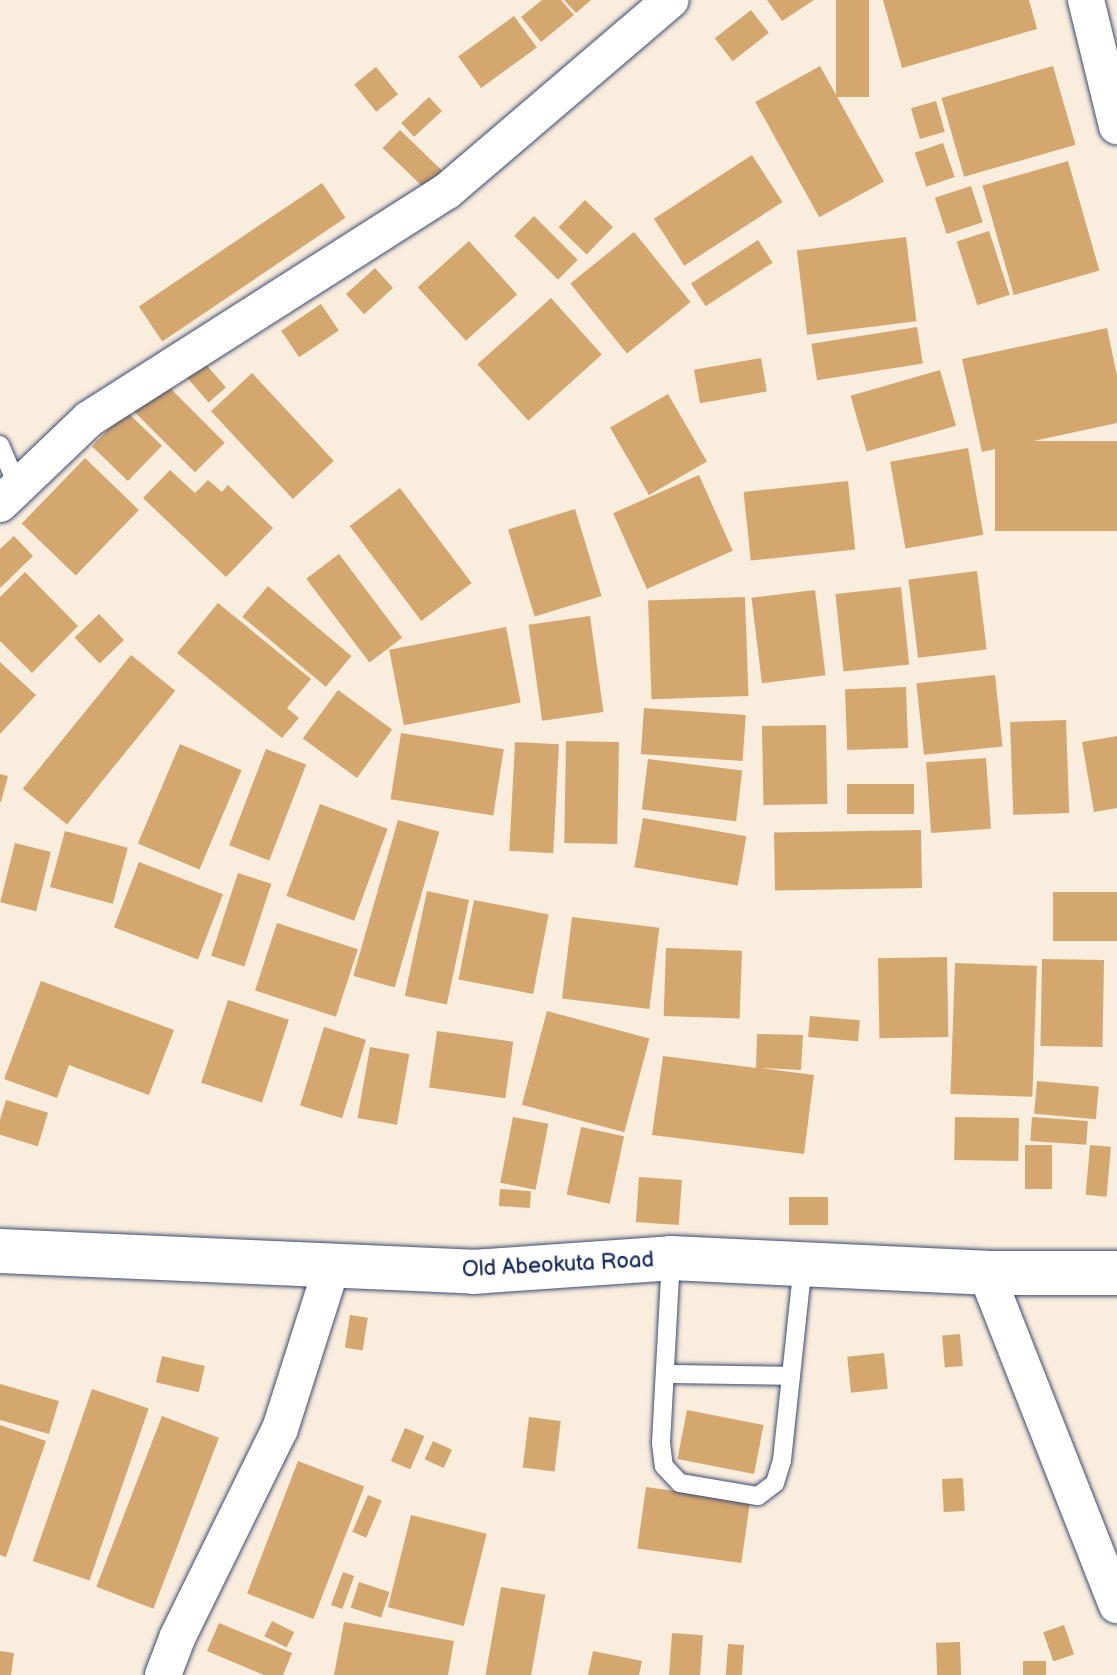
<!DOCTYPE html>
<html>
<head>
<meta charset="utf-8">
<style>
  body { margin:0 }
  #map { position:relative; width:1117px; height:1675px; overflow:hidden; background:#f9eddd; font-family:"Balsamiq Sans",sans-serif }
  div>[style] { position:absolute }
  .building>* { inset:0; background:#d4a76e; transform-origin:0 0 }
  .roads { filter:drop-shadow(0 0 2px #3c4c71) drop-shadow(0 0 2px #3c4c71) }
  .service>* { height:18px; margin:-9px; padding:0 9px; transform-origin:9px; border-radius:9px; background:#fff }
  .minor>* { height:36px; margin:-18px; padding:0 18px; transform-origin:18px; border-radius:18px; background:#fff }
  .trunk>* { height:44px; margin:-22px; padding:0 22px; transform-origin:22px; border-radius:22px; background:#fff }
  span { translate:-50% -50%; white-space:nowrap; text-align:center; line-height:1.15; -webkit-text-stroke:7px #fff; paint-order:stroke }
  .street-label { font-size:22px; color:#1b2f5e }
</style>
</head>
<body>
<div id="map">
  <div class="building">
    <div style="clip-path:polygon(542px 0,561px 0,574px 15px,541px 42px,521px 17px)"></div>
    <div style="clip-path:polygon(564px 0,591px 0,576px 13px)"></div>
    <div style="clip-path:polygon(767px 0,814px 0,782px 21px)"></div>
    <div style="left:836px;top:0;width:33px;height:97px"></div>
    <div style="clip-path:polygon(883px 0,1029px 0,1037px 29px,902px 68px)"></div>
    <div style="left:751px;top:10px;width:29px;height:46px;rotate:52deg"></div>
    <div style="left:514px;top:16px;width:39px;height:69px;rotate:54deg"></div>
    <div style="left:820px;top:66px;width:132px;height:74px;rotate:61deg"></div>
    <div style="left:1053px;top:66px;width:82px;height:116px;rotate:74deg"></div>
    <div style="left:376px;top:67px;width:35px;height:28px;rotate:51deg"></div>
    <div style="left:429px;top:97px;width:19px;height:38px;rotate:47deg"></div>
    <div style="left:936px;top:101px;width:32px;height:26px;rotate:74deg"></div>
    <div style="left:400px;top:130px;width:64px;height:25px;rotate:44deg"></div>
    <div style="left:943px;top:143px;width:36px;height:30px;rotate:71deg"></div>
    <div style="left:752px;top:155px;width:56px;height:117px;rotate:57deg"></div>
    <div style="left:1068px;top:161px;width:114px;height:89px;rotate:74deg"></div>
    <div style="left:322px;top:183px;width:42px;height:221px;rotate:56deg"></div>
    <div style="left:971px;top:186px;width:38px;height:38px;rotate:72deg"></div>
    <div style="left:585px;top:200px;width:39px;height:38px;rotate:44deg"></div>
    <div style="left:534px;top:216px;width:62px;height:28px;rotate:45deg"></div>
    <div style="left:989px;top:231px;width:67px;height:34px;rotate:72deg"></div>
    <div style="left:634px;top:232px;width:90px;height:82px;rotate:51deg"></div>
    <div style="left:906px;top:237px;width:85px;height:110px;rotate:83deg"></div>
    <div style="left:758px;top:240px;width:27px;height:80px;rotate:57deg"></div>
    <div style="left:469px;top:241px;width:72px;height:69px;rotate:48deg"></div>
    <div style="left:375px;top:268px;width:27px;height:39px;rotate:48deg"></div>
    <div style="left:551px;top:298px;width:76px;height:99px;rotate:48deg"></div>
    <div style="left:321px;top:304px;width:32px;height:48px;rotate:56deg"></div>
    <div style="left:917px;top:327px;width:37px;height:107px;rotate:81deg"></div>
    <div style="clip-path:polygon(1107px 328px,1117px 376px,1117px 423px,982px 452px,962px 359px)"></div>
    <div style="left:761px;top:358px;width:34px;height:68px;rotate:80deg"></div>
    <div style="left:203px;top:361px;width:35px;height:23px;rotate:49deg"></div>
    <div style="left:940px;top:370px;width:58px;height:93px;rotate:74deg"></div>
    <div style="left:252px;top:373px;width:120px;height:56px;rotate:47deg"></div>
    <div style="left:161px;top:379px;width:90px;height:42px;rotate:45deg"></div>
    <div style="left:668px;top:394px;width:78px;height:67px;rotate:60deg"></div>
    <div style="left:126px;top:411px;width:50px;height:49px;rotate:44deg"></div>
    <div style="left:1117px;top:441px;width:90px;height:122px;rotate:90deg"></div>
    <div style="left:968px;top:448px;width:88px;height:79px;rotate:80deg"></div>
    <div style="left:85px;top:458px;width:75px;height:91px;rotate:44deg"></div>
    <div style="clip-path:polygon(170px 470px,195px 493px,208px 480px,222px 492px,228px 485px,273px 528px,226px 577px,143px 498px)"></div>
    <div style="left:699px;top:475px;width:83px;height:94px;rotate:66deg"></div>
    <div style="left:848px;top:481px;width:69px;height:105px;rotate:84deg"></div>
    <div style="left:400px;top:488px;width:119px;height:63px;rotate:53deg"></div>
    <div style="left:575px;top:509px;width:91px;height:70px;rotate:73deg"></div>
    <div style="clip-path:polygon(14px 536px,33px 556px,0 588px,0 549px)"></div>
    <div style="left:339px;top:554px;width:105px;height:41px;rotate:53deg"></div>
    <div style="left:977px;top:571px;width:79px;height:69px;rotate:83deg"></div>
    <div style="clip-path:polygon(25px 572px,78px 626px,32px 673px,0 641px,0 597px)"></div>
    <div style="left:268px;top:586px;width:109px;height:40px;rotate:40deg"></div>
    <div style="left:901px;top:587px;width:78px;height:66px;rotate:84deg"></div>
    <div style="left:815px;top:590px;width:86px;height:64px;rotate:83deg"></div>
    <div style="left:745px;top:597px;width:99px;height:97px;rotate:88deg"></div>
    <div style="clip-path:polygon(218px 603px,311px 679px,287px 708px,299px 718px,282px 738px,177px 653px)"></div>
    <div style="left:99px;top:614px;width:36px;height:34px;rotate:46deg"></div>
    <div style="left:590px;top:616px;width:97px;height:62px;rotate:82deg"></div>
    <div style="left:506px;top:627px;width:77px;height:119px;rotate:79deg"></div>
    <div style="left:131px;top:655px;width:57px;height:172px;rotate:39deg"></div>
    <div style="clip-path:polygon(0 662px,36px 695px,0 734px)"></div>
    <div style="left:995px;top:675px;width:72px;height:79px;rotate:84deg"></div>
    <div style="left:906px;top:687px;width:61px;height:61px;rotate:88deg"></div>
    <div style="left:338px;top:690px;width:67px;height:60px;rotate:36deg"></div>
    <div style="left:644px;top:708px;width:102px;height:46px;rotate:4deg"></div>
    <div style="left:1066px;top:720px;width:93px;height:56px;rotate:88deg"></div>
    <div style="left:826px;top:725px;width:79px;height:64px;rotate:89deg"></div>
    <div style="left:401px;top:733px;width:104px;height:67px;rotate:9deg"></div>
    <div style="clip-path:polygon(1117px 736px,1117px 808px,1094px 812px,1082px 742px)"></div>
    <div style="left:566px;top:741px;width:53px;height:102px;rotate:1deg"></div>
    <div style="left:515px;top:742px;width:44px;height:109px;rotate:3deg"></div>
    <div style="left:180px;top:744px;width:67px;height:108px;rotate:23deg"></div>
    <div style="left:266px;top:749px;width:43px;height:103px;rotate:21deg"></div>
    <div style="left:986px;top:758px;width:71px;height:60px;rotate:86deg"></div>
    <div style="left:648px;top:759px;width:95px;height:51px;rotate:7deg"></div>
    <div style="clip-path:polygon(0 774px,8px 776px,1px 802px,0 802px)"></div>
    <div style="left:914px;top:784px;width:30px;height:67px;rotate:90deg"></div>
    <div style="left:320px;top:804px;width:72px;height:98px;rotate:20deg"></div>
    <div style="left:643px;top:818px;width:105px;height:50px;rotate:10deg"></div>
    <div style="left:398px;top:820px;width:43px;height:162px;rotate:16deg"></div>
    <div style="left:921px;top:830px;width:58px;height:147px;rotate:89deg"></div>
    <div style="left:65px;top:831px;width:65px;height:58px;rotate:15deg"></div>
    <div style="left:15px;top:843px;width:37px;height:61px;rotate:14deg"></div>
    <div style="left:139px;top:862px;width:90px;height:70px;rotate:21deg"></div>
    <div style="left:238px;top:873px;width:35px;height:87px;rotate:18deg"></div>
    <div style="left:427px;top:891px;width:43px;height:107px;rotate:12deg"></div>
    <div style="left:1117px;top:892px;width:49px;height:64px;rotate:90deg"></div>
    <div style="left:474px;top:900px;width:76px;height:81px;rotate:11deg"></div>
    <div style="left:572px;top:917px;width:88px;height:82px;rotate:7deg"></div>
    <div style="left:277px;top:923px;width:85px;height:71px;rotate:18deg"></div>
    <div style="left:666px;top:948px;width:76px;height:68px;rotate:2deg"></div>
    <div style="left:947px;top:957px;width:80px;height:69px;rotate:89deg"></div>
    <div style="left:1042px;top:959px;width:62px;height:87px;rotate:1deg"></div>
    <div style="left:955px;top:963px;width:82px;height:131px;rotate:2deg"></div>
    <div style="clip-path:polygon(41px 981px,174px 1030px,149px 1095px,69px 1065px,57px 1098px,4px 1079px)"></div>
    <div style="left:228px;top:1000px;width:64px;height:87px;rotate:18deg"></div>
    <div style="left:547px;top:1011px;width:106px;height:97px;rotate:15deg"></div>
    <div style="left:810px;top:1016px;width:50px;height:21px;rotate:5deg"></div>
    <div style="left:324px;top:1027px;width:44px;height:82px;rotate:17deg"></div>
    <div style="left:437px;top:1031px;width:77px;height:57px;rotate:8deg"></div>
    <div style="clip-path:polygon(757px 1034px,803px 1035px,801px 1070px,761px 1068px,814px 1075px,804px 1154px,652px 1135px,663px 1056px,756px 1068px)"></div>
    <div style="left:370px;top:1047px;width:40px;height:72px;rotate:10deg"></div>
    <div style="left:1037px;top:1081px;width:62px;height:33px;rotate:5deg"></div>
    <div style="left:6px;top:1100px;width:44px;height:35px;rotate:17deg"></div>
    <div style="left:513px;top:1117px;width:36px;height:67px;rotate:11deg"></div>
    <div style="left:955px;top:1117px;width:64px;height:43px;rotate:1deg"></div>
    <div style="left:1032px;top:1117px;width:56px;height:24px;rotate:4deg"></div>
    <div style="left:581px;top:1127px;width:44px;height:69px;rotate:12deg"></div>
    <div style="left:1025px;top:1145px;width:27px;height:44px"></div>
    <div style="left:1090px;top:1145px;width:21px;height:50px;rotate:5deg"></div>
    <div style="left:639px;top:1177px;width:43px;height:45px;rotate:4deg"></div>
    <div style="left:500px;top:1189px;width:31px;height:17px;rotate:4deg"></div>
    <div style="left:828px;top:1197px;width:28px;height:39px;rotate:90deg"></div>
    <div style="left:350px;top:1315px;width:18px;height:33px;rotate:9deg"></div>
    <div style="left:960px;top:1334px;width:32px;height:18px;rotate:85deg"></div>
    <div style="left:884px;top:1353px;width:36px;height:37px;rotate:84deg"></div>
    <div style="left:162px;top:1356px;width:44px;height:27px;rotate:13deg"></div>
    <div style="clip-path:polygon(0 1384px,59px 1401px,49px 1434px,0 1420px)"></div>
    <div style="left:92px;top:1389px;width:60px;height:182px;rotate:19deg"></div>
    <div style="left:687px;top:1410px;width:78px;height:50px;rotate:11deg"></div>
    <div style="left:162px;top:1416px;width:61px;height:183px;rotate:21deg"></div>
    <div style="left:529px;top:1417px;width:32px;height:51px;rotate:7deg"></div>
    <div style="clip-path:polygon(0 1425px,46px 1441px,6px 1557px,0 1555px)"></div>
    <div style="left:405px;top:1428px;width:21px;height:36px;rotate:23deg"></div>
    <div style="left:433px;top:1441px;width:21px;height:20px;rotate:25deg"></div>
    <div style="left:298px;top:1461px;width:71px;height:142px;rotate:21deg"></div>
    <div style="left:963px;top:1478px;width:33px;height:21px;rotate:87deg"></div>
    <div style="left:646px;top:1487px;width:105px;height:62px;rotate:8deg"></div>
    <div style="left:368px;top:1495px;width:15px;height:40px;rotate:23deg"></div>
    <div style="left:411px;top:1515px;width:78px;height:95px;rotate:14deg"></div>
    <div style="left:343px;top:1572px;width:12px;height:35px;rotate:20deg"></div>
    <div style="left:359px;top:1582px;width:32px;height:27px;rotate:18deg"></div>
    <div style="left:501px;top:1587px;width:45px;height:89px;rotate:10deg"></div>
    <div style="left:272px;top:1621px;width:25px;height:17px;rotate:27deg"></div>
    <div style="clip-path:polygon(344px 1622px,454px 1641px,448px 1675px,334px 1675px)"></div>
    <div style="clip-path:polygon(219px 1623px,292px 1653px,283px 1675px,264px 1675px,207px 1651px)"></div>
    <div style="left:1064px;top:1625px;width:31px;height:22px;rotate:71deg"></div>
    <div style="left:672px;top:1633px;width:31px;height:42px;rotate:4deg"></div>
    <div style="left:960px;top:1642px;width:33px;height:24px;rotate:88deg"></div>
    <div style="left:728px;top:1644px;width:16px;height:31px;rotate:4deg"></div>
    <div style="clip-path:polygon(0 1651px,14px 1653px,11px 1675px,0 1675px)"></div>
    <div style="clip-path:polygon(593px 1651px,642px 1661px,639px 1675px,588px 1675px)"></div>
    <div style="left:1046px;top:1661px;width:14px;height:23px;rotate:90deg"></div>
  </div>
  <div class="roads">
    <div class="service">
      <div style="left:0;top:445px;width:46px;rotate:66.8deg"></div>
      <div style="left:671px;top:1258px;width:185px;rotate:93.1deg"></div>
      <div style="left:661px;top:1443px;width:23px;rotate:83deg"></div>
      <div style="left:664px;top:1466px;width:23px;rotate:47deg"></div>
      <div style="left:680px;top:1483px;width:79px;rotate:9.5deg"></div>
      <div style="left:758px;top:1496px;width:21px;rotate:-37deg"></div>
      <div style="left:775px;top:1483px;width:24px;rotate:-73deg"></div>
      <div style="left:782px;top:1460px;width:196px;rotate:-83.9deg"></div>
      <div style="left:665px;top:1374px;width:126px;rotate:0.9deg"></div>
    </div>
    <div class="minor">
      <div style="left:1086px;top:0;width:130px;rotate:76.2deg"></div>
      <div style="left:0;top:504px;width:123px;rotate:-43.7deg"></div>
      <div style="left:89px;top:419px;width:424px;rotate:-32.5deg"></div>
      <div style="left:447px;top:191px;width:294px;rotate:-40.5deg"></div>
      <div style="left:986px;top:1273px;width:357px;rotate:68.5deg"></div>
      <div style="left:163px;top:1675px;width:40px;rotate:-69deg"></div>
      <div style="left:177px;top:1638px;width:233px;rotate:-63.8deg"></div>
      <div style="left:280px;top:1429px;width:171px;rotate:-72.3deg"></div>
    </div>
    <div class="trunk">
      <div style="left:0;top:1251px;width:473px;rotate:2.5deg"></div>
      <div style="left:473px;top:1272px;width:198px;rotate:-4deg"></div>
      <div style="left:671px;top:1258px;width:315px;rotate:2.7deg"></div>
      <div style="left:986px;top:1273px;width:131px"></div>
    </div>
  </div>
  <div class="street-label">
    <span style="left:558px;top:1265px;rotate:-3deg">Old Abeokuta Road</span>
  </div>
</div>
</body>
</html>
